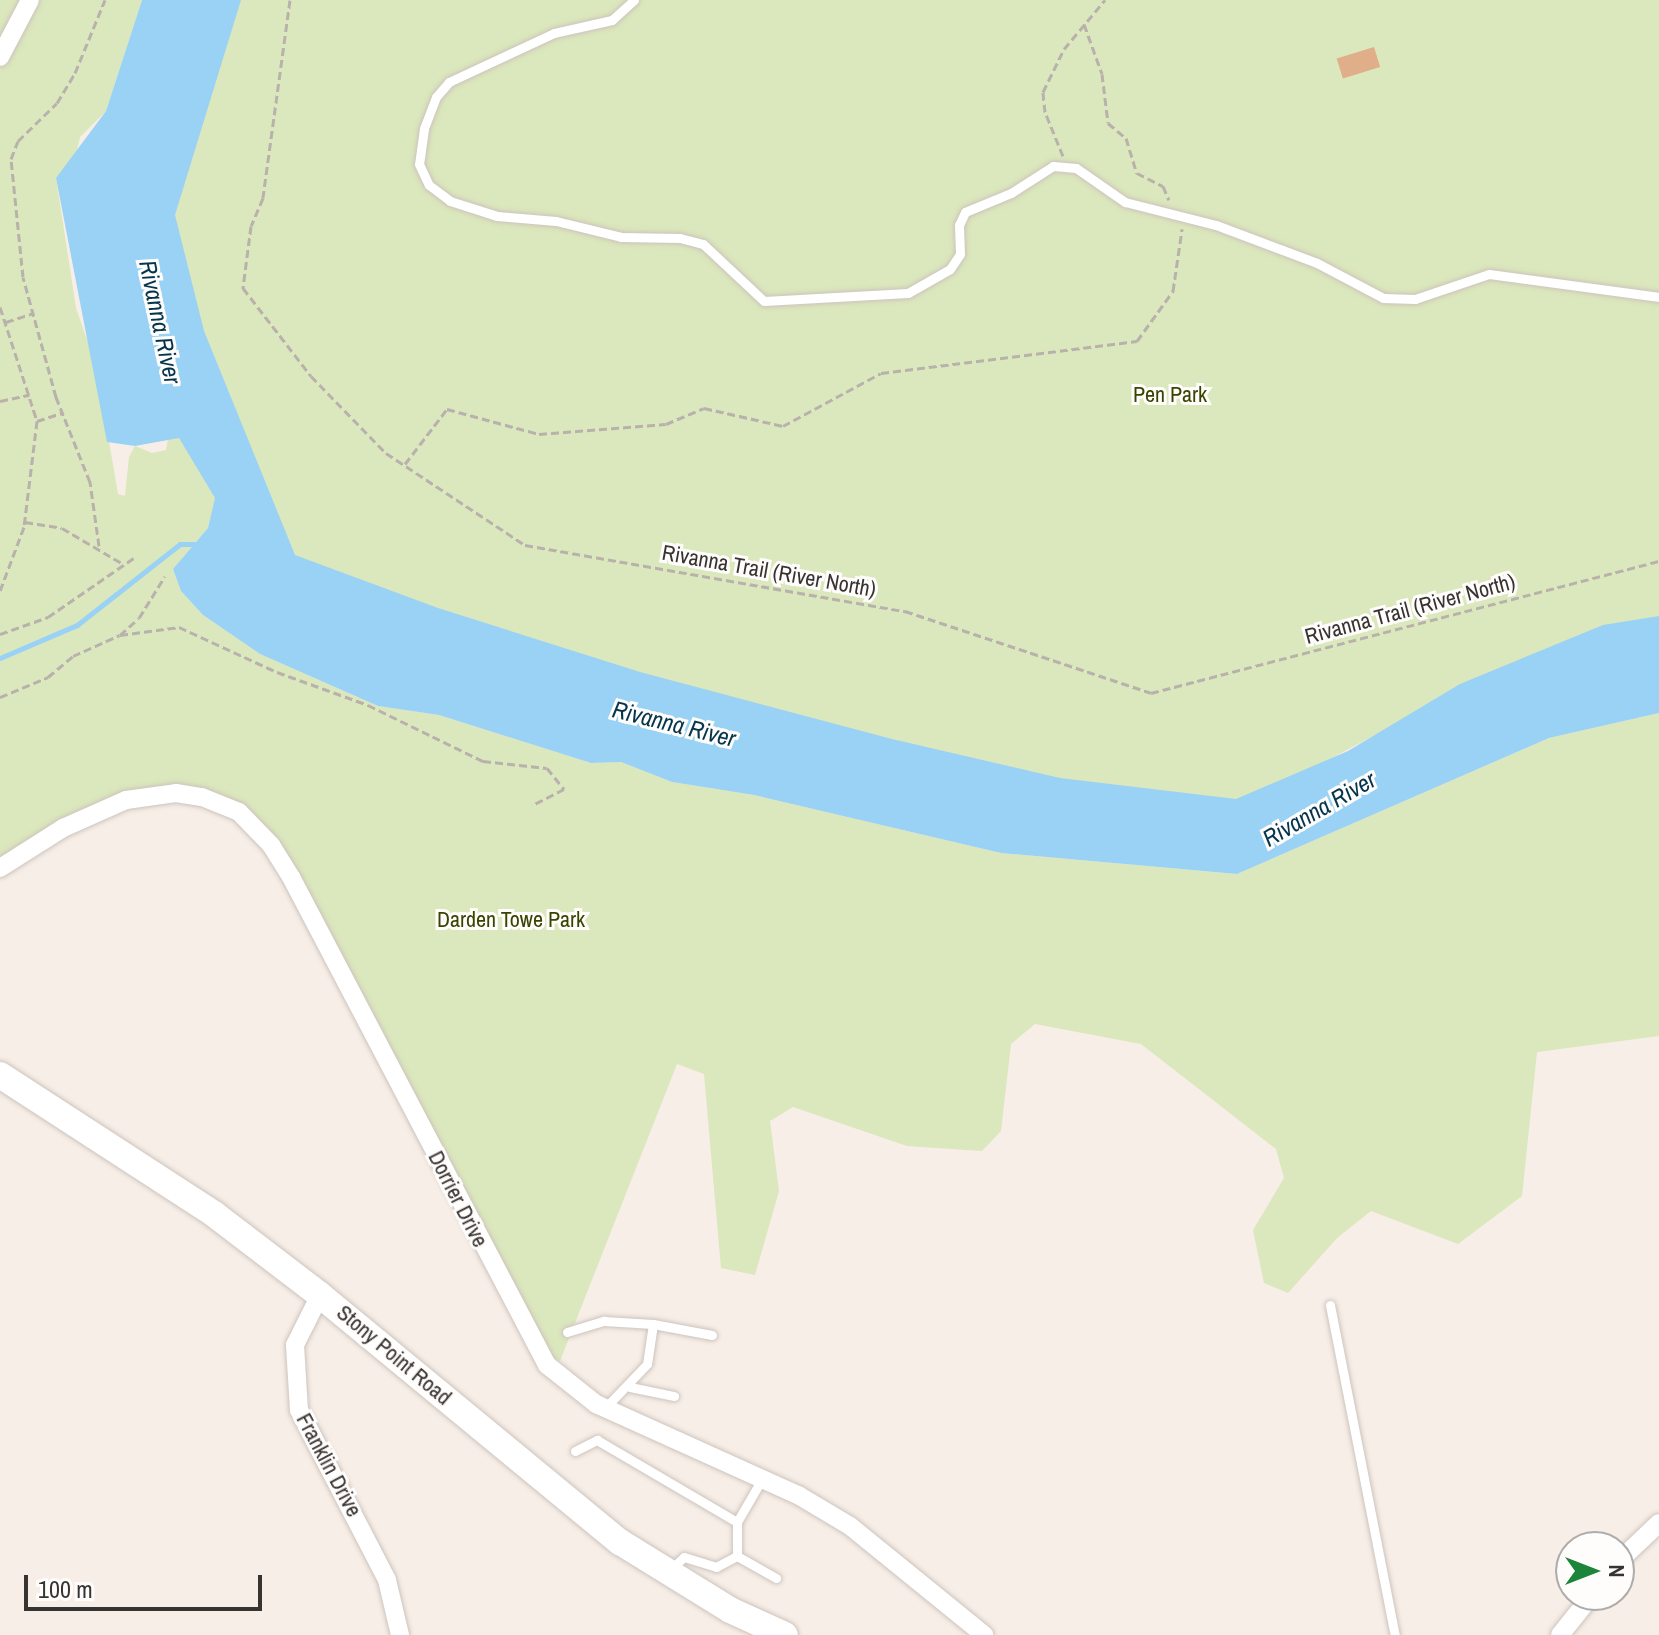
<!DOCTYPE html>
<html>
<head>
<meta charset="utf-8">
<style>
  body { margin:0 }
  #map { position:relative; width:1659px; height:1635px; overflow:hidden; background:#f7eee7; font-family:"Archivo Narrow",sans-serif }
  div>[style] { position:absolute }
  .green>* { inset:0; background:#dbe7bc }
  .water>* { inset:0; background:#9ad2f6 }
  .stream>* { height:5px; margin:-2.5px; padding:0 2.5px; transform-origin:2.5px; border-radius:2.5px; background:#9ad2f6 }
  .building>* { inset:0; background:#e0ae88; transform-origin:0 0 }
  .path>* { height:3px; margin-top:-1.5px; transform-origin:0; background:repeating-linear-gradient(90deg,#b9b1ac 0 8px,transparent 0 12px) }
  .roads { filter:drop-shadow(0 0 2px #cdc4bd) drop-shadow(0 0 2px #cdc4bd) }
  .lane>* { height:9px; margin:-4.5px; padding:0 4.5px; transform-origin:4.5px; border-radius:4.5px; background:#fff }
  .street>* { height:18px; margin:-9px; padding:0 9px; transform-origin:9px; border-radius:9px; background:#fff }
  .secondary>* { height:26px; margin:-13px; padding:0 13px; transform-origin:13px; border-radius:13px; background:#fff }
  span { translate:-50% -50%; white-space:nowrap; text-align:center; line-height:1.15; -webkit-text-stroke:6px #fefdfb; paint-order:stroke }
  .park-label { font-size:22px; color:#394401 }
  .street-label { font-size:22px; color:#373331 }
  .water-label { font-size:24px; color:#05344d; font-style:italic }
  .north { position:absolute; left:1555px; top:1531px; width:80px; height:80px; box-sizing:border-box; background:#fefdfb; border:2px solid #aeacaa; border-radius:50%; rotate:90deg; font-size:22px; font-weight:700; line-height:32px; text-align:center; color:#373331 }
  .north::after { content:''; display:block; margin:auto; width:28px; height:36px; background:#1c853b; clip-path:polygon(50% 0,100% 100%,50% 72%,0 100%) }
  .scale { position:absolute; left:24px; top:1575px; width:238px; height:36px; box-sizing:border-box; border:4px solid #373331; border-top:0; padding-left:10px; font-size:24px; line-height:28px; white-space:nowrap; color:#373331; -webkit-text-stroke:6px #fefdfb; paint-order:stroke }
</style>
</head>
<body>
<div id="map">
  <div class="green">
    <div style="clip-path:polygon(0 0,142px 0,106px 111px,80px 137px,76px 155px,56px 178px,76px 308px,96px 366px,118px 494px,125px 496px,129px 457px,135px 446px,152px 453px,166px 450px,169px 434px,181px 439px,159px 399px,139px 275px,150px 151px,196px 0,1659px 0,1659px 628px,1594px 636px,1514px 662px,1250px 801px,1085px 785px,902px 752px,347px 607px,279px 570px,215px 500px,208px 528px,173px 569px,181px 591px,203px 615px,260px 654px,378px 706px,439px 715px,591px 763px,621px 762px,672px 782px,754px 795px,1001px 853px,1237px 874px,1549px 738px,1659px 713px,1659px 1036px,1537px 1052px,1522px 1196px,1458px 1244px,1371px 1211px,1337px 1238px,1288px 1293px,1264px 1283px,1253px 1230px,1284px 1178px,1276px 1149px,1141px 1044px,1035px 1024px,1011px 1044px,1001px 1131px,982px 1151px,907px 1146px,793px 1107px,770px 1121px,779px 1191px,755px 1275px,721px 1268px,704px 1074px,677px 1064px,560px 1361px,527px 1342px,298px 892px,268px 843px,244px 819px,208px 803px,171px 799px,131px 803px,100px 812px,0 871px)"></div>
  </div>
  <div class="water">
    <div style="clip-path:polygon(142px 0,241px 0,175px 215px,204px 331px,295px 555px,438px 608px,640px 672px,892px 739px,1060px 778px,1236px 799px,1348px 751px,1460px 684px,1603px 625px,1659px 616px,1659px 713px,1549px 738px,1237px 874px,1001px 853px,754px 795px,672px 782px,621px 762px,591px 763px,439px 715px,378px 706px,260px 654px,203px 615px,181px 591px,173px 569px,208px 528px,215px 498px,179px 438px,135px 446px,107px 442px,56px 178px,106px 111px)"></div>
  </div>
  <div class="stream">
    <div style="left:0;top:658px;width:84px;rotate:-23.2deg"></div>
    <div style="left:77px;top:625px;width:131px;rotate:-38.2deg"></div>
    <div style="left:180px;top:544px;width:19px"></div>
  </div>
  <div class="building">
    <div style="left:1374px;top:47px;width:21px;height:39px;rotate:73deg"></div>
  </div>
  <div class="path">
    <div style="left:290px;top:0;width:200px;rotate:97.8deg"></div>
    <div style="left:263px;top:198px;width:30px;rotate:113deg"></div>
    <div style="left:251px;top:226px;width:63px;rotate:97.4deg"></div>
    <div style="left:243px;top:288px;width:111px;rotate:52.3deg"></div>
    <div style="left:311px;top:376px;width:107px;rotate:45.8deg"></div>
    <div style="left:386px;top:453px;width:167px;rotate:33.5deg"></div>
    <div style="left:525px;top:545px;width:386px;rotate:9.9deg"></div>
    <div style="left:905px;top:611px;width:259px;rotate:18.4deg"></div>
    <div style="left:1151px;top:693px;width:525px;rotate:-14.57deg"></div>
    <div style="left:1084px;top:24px;width:53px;rotate:70.2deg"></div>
    <div style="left:1102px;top:74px;width:49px;rotate:83deg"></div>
    <div style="left:1108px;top:123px;width:23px;rotate:40deg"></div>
    <div style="left:1126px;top:138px;width:37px;rotate:73deg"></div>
    <div style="left:1137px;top:173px;width:29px;rotate:27deg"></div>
    <div style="left:1163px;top:186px;width:15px;rotate:67deg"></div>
    <div style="left:1063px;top:156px;width:48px;rotate:-112.2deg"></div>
    <div style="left:1045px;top:112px;width:20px;rotate:-96deg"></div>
    <div style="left:1043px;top:92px;width:48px;rotate:-64deg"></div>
    <div style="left:1064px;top:49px;width:64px;rotate:-50.1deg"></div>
    <div style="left:0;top:307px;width:120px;rotate:72deg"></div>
    <div style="left:37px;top:421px;width:107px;rotate:97deg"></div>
    <div style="left:24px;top:527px;width:68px;rotate:110.6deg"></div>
    <div style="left:6px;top:322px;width:28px;rotate:-18deg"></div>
    <div style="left:0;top:401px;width:30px;rotate:-12deg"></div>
    <div style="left:37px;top:421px;width:26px;rotate:-18deg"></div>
    <div style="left:405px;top:464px;width:69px;rotate:-52.6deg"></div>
    <div style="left:447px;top:409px;width:95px;rotate:15.2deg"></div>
    <div style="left:539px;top:434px;width:127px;rotate:-4.5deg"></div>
    <div style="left:666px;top:424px;width:41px;rotate:-22.8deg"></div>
    <div style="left:704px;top:408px;width:81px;rotate:12.8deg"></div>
    <div style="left:783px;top:426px;width:111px;rotate:-28.4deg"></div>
    <div style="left:881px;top:373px;width:258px;rotate:-7.1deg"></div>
    <div style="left:1137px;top:341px;width:62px;rotate:-54.2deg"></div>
    <div style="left:1173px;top:291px;width:63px;rotate:-81.7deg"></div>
    <div style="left:25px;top:522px;width:37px;rotate:9deg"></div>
    <div style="left:62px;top:528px;width:71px;rotate:30.5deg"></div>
    <div style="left:99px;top:546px;width:65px;rotate:-98deg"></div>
    <div style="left:90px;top:482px;width:92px;rotate:-111.8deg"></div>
    <div style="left:56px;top:397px;width:124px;rotate:-105.4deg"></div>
    <div style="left:23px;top:277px;width:119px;rotate:-95.8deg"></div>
    <div style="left:11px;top:159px;width:19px;rotate:-69deg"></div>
    <div style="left:18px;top:141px;width:54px;rotate:-44.3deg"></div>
    <div style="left:57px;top:103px;width:35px;rotate:-59deg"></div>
    <div style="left:75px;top:73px;width:79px;rotate:-67.7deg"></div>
    <div style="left:0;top:634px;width:51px;rotate:-19.5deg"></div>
    <div style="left:48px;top:617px;width:104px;rotate:-34.5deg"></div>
    <div style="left:120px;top:635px;width:60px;rotate:-7.7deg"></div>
    <div style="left:179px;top:627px;width:108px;rotate:24.7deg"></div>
    <div style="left:277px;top:672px;width:97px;rotate:19.9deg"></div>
    <div style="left:368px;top:705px;width:128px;rotate:26deg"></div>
    <div style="left:483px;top:761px;width:64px;rotate:6.2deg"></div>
    <div style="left:547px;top:768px;width:27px;rotate:51deg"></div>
    <div style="left:564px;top:789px;width:36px;rotate:153deg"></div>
    <div style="left:0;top:697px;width:52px;rotate:-22.6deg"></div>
    <div style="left:48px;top:677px;width:33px;rotate:-40deg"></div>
    <div style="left:73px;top:656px;width:51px;rotate:-24.1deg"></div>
    <div style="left:120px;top:635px;width:25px;rotate:-42deg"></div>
    <div style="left:139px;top:618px;width:49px;rotate:-58.2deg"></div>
  </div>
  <div class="roads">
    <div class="lane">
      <div style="left:634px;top:0;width:30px;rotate:138deg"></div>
      <div style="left:612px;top:20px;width:59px;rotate:167.4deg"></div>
      <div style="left:554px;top:33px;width:116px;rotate:155deg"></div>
      <div style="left:449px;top:82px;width:20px;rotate:131deg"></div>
      <div style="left:436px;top:97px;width:34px;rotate:111deg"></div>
      <div style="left:424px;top:129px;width:35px;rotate:98deg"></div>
      <div style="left:419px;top:164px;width:23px;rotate:65deg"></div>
      <div style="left:429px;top:185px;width:26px;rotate:37deg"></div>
      <div style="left:450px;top:201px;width:49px;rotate:17.7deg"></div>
      <div style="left:497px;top:216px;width:59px;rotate:4.8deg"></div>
      <div style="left:556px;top:221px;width:67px;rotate:13.8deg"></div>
      <div style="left:621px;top:237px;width:59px;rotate:1deg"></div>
      <div style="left:680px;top:238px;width:24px;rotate:15deg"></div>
      <div style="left:703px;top:244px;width:83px;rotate:43.1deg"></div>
      <div style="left:764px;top:301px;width:144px;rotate:-3.2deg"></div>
      <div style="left:908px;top:293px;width:48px;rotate:-29.7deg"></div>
      <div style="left:950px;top:269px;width:18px;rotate:-56deg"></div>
      <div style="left:960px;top:254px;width:29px;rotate:-92deg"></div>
      <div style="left:959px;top:225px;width:14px;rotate:-65deg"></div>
      <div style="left:965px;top:212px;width:50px;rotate:-22.4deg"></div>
      <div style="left:1011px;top:193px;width:50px;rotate:-32.7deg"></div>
      <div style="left:1053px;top:166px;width:23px;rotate:5deg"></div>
      <div style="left:1076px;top:168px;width:60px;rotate:34.8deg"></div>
      <div style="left:1125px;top:202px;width:94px;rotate:14.2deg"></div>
      <div style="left:1216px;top:225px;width:108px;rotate:20.6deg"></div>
      <div style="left:1317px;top:263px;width:75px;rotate:27.9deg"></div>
      <div style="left:1383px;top:298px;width:32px;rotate:2deg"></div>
      <div style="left:1415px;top:299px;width:78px;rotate:-18.7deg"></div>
      <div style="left:1489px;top:274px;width:172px;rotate:7.7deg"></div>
      <div style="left:1330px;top:1305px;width:336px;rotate:78.9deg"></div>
      <div style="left:653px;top:1324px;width:60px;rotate:10.6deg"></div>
      <div style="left:567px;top:1332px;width:39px;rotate:-17deg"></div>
      <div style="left:604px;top:1321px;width:49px;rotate:3.5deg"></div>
      <div style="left:653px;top:1324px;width:40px;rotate:98.5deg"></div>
      <div style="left:647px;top:1364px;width:61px;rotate:133.7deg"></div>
      <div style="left:630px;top:1387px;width:45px;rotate:11.6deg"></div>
      <div style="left:575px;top:1451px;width:25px;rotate:-27deg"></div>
      <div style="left:597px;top:1440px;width:162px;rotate:30.4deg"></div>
      <div style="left:737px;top:1556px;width:34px;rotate:-90deg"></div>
      <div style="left:737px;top:1522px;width:50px;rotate:-59.8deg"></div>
      <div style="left:670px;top:1570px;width:19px;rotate:-43deg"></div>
      <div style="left:684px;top:1557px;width:34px;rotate:17deg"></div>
      <div style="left:716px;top:1567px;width:24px;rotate:-28deg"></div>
      <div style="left:737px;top:1556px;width:45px;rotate:29.4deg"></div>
    </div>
    <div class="street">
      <div style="left:0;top:57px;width:64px;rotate:-62.2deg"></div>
      <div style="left:0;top:868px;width:75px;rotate:-32.4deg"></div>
      <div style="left:63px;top:828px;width:69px;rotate:-24deg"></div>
      <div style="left:126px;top:800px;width:50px;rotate:-8deg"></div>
      <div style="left:176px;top:793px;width:26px;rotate:9deg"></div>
      <div style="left:202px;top:797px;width:40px;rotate:22deg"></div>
      <div style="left:239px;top:812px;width:46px;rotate:45.9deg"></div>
      <div style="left:271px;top:845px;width:38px;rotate:58deg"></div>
      <div style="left:291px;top:877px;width:551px;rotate:62.32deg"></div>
      <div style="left:547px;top:1365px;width:63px;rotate:38.5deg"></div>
      <div style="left:596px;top:1404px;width:222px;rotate:24.3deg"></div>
      <div style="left:798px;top:1495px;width:61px;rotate:30.8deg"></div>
      <div style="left:850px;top:1526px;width:173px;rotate:39.1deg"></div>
      <div style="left:320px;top:1295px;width:56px;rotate:116.6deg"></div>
      <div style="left:295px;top:1345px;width:65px;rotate:86.5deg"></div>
      <div style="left:299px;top:1410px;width:191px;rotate:62.6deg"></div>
      <div style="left:387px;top:1580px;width:57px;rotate:76.7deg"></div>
      <div style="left:1619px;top:1561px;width:55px;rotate:-43.5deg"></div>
      <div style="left:1560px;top:1635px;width:51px;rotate:-51.3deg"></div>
    </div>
    <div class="secondary">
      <div style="left:0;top:1075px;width:255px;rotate:33deg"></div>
      <div style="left:214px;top:1214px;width:133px;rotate:37.4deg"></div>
      <div style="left:320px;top:1295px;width:389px;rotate:39.5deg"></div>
      <div style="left:620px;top:1542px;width:129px;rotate:31.7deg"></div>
      <div style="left:730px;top:1610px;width:60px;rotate:24.4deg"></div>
    </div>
  </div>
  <div class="park-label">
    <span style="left:1170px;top:395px">Pen Park</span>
    <span style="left:511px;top:920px">Darden Towe Park</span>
  </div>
  <div class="street-label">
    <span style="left:769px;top:571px;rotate:10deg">Rivanna Trail (River North)</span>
    <span style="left:1410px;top:609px;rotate:-15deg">Rivanna Trail (River North)</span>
    <span style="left:458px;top:1199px;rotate:63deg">Dorrier Drive</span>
    <span style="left:394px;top:1355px;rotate:40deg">Stony Point Road</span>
    <span style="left:329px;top:1465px;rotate:62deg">Franklin Drive</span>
  </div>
  <div class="water-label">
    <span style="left:160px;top:322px;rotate:78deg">Rivanna River</span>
    <span style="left:674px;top:724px;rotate:14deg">Rivanna River</span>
    <span style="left:1319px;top:809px;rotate:-30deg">Rivanna River</span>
  </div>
  <div class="north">N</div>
  <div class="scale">100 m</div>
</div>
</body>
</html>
